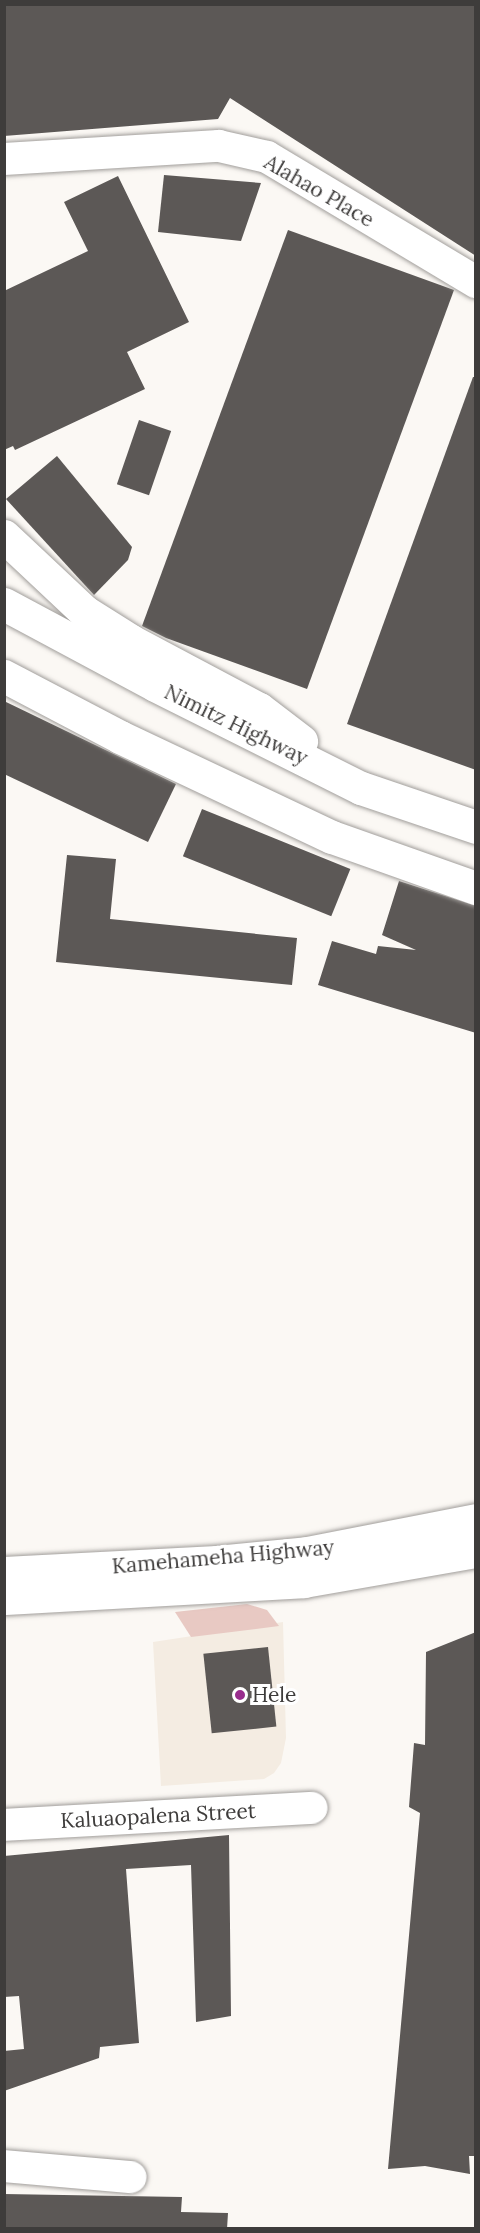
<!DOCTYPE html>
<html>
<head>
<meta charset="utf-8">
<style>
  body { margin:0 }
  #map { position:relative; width:480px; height:2233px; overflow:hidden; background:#fbf8f4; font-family:Lora,serif }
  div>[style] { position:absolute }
  .built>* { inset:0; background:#f4ece2 }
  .green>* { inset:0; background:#e8c9c3 }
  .building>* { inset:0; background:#5c5856; transform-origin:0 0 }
  .roads { filter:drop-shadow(0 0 2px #a19e9b) drop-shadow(0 0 2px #a19e9b) }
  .minor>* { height:32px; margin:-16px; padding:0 16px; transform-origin:16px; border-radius:16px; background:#fff }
  .major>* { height:33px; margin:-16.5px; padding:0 16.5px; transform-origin:16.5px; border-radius:16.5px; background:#fff }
  .dots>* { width:16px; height:16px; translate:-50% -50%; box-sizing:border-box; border:3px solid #fff; border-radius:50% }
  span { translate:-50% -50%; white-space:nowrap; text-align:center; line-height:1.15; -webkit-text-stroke:6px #fff; paint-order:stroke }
  .street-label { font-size:21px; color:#3e3c3b }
  .poi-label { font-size:21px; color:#3e3c3b }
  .left { translate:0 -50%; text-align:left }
  .frame { position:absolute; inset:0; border:6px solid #3e3c3b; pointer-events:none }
</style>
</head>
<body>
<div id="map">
  <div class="built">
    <div style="clip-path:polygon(283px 1622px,286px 1738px,281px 1763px,274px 1773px,264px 1779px,161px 1786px,153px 1642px)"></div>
  </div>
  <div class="green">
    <div style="clip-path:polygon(247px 1604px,267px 1610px,279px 1626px,191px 1637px,175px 1612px)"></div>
  </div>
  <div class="building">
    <div style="clip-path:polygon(4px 4px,476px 4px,476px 256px,230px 98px,218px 119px,4px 136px)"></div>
    <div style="clip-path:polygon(164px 175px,261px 183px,241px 241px,158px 232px)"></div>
    <div style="clip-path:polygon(118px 176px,189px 322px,127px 352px,145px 389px,15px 450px,13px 446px,4px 450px,4px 291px,88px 251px,64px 202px)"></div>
    <div style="clip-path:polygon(288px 230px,454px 290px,307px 689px,166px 638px,142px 626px)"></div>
    <div style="clip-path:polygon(473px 377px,476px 377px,476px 770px,347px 724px)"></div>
    <div style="left:139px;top:420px;width:34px;height:68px;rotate:19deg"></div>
    <div style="clip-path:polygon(57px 456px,132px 547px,128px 560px,94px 595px,6px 499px)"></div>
    <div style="clip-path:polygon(4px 701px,176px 784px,148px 842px,4px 774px)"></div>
    <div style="left:202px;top:809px;width:160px;height:51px;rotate:22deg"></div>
    <div style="clip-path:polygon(67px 855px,116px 859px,110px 919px,297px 938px,292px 985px,56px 962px)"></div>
    <div style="clip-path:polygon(399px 881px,476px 906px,476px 1033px,318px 985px,332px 941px,376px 954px,378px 946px,416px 950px,382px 935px)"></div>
    <div style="clip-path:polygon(476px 1632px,476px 2156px,469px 2156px,470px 2174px,425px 2166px,388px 2169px,420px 1813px,409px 1807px,414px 1743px,425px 1745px,426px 1652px)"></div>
    <div style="left:268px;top:1647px;width:80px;height:65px;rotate:84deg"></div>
    <div style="clip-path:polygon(229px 1835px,231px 2016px,196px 2022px,191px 1865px,126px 1869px,139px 2043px,100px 2047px,99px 2058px,4px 2091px,4px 2051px,24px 2049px,19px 1996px,4px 1997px,4px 1856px)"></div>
    <div style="clip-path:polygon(4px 2194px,182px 2197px,181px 2212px,228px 2213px,227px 2229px,4px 2229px)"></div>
  </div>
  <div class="roads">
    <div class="minor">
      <div style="left:4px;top:159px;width:215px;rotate:-3.5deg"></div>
      <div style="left:219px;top:146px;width:49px;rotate:12.9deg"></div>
      <div style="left:267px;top:157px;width:244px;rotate:30.9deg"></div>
      <div style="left:4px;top:1825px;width:308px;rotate:-3.2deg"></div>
      <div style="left:4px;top:2166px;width:127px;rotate:5deg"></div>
    </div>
    <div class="major">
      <div style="left:4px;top:536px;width:111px;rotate:43.2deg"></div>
      <div style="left:85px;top:612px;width:54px;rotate:32.2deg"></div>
      <div style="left:131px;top:641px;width:145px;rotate:28deg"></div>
      <div style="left:259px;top:709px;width:53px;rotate:37.3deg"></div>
      <div style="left:4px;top:604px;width:171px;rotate:28.2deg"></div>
      <div style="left:155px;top:685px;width:230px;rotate:26.6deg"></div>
      <div style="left:361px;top:788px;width:121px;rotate:18.7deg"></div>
      <div style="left:4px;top:676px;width:131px;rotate:27.7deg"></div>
      <div style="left:120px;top:737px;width:234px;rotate:25.3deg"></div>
      <div style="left:332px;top:837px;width:153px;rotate:19.5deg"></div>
      <div style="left:4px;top:1573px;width:213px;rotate:-3deg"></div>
      <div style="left:217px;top:1562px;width:90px;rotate:-5.7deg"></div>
      <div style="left:307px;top:1553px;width:172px;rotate:-11deg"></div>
      <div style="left:4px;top:1598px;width:300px;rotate:-3.2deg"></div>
      <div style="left:304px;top:1581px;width:175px;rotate:-9.9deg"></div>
    </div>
  </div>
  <div class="dots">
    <div style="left:240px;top:1695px;background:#992c8d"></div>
  </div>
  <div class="street-label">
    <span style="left:319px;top:191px;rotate:30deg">Alahao Place</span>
    <span style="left:236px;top:725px;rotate:26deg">Nimitz Highway</span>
    <span style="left:223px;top:1557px;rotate:-5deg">Kamehameha Highway</span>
    <span style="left:158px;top:1816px;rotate:-3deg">Kaluaopalena Street</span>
  </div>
  <div class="poi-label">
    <span class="left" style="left:252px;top:1695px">Hele</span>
  </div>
  <div class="frame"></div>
</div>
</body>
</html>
